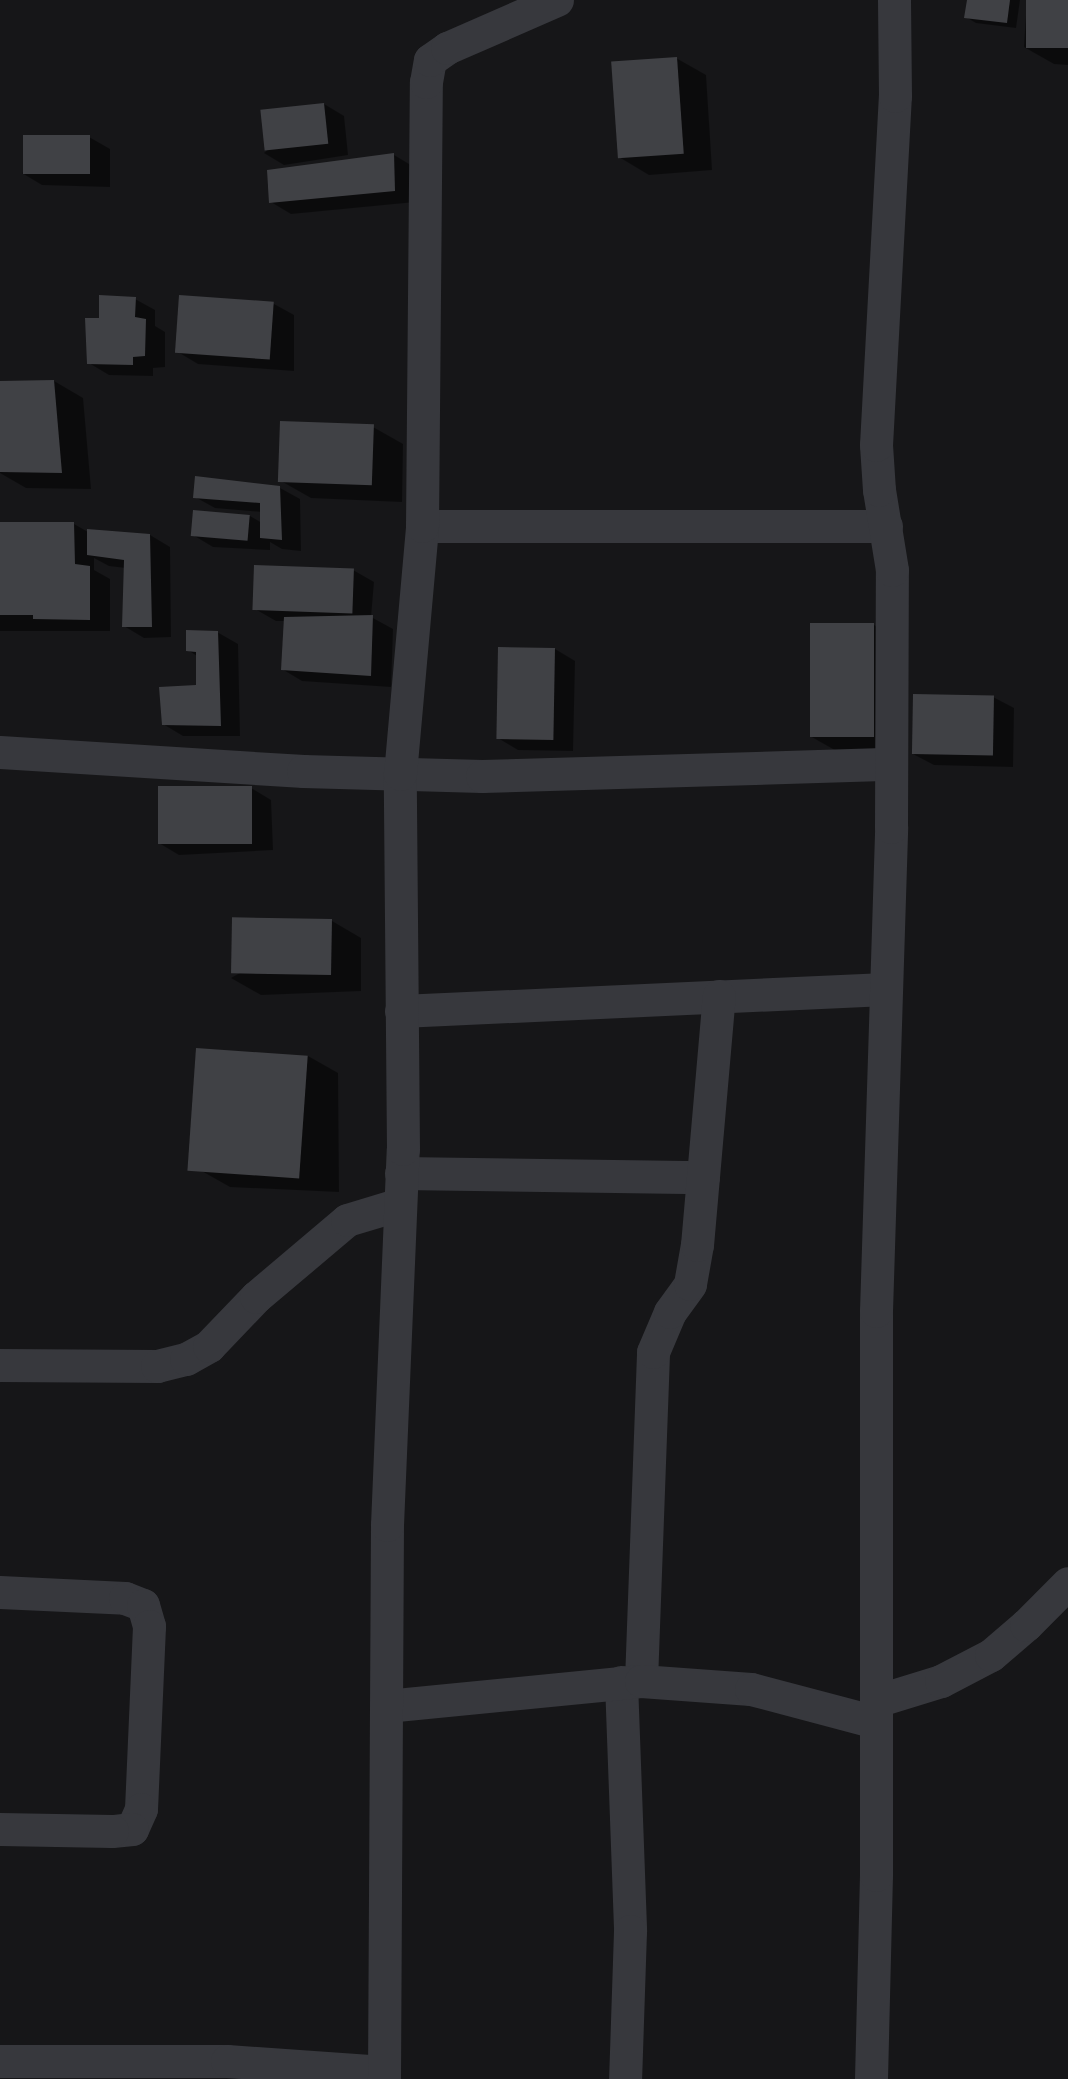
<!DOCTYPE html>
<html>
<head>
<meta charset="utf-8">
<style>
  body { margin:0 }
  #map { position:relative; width:1068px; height:2079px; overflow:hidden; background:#161618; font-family:"DM Sans",sans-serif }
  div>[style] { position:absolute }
  .shadow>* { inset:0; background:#0007 }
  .building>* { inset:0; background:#404145; transform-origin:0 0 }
  .minor>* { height:33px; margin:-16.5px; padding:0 16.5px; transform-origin:16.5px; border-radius:16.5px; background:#37383d }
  span { translate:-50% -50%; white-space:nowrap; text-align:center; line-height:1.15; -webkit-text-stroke:4.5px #111113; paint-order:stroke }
</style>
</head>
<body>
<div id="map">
  <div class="shadow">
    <div style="clip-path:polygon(968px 0,1020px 0,1016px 28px,976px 23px,966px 17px)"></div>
    <div style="clip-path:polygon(1027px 0,1068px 0,1068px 65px,1054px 64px,1024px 47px)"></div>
    <div style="clip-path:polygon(676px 58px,706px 75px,712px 170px,649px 175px,619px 157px)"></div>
    <div style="clip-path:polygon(324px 104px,344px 116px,348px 155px,284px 165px,264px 153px)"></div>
    <div style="clip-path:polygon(89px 137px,110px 149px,110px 187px,42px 185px,22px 173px)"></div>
    <div style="clip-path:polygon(394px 155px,414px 167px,415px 202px,291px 214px,271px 202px,269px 172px)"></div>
    <div style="clip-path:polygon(135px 299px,155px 310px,155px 326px,165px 332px,165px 367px,153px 368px,153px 376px,109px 375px,89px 363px,101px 320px)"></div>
    <div style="clip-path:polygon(274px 304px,294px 315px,294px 371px,198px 364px,178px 352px)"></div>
    <div style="clip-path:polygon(54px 381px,83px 398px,91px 489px,26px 488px,0 473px,0 383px)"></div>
    <div style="clip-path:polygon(373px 427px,403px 444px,402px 502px,311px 498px,281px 481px)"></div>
    <div style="clip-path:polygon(280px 488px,300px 499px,301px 551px,282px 549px,270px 542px,270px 550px,213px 547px,193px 535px,250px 516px,262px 523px,262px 512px,215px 508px,195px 497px)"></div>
    <div style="clip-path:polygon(0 524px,74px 524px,88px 532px,150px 535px,170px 547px,171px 637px,144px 638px,124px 626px,126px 568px,109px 566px,94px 558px,94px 570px,110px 579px,110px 631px,0 631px)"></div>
    <div style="clip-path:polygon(353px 570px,374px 582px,371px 617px,393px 629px,391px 687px,302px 681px,282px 669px,285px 621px,276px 621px,255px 609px)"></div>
    <div style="clip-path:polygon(874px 625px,903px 642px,903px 754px,840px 753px,810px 736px)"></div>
    <div style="clip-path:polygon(217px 632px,238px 644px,240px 736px,183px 736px,163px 724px,198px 687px,197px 656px,188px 650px)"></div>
    <div style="clip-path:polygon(555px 649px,575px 661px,573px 751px,518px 750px,498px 738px)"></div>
    <div style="clip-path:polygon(993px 697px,1014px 708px,1013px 767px,934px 765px,913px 754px)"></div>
    <div style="clip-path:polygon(251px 788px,271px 800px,273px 850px,179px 855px,159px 843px)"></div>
    <div style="clip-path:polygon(332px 921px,361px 938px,361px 991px,261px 995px,231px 978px)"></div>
    <div style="clip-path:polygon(308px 1056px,338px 1073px,339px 1192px,230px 1187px,200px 1170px)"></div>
  </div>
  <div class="building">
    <div style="clip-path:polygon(967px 0,1010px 0,1007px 23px,964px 18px)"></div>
    <div style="left:1026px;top:0;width:42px;height:48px"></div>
    <div style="left:677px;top:57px;width:97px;height:66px;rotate:86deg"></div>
    <div style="left:324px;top:103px;width:41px;height:64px;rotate:84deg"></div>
    <div style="left:23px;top:135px;width:67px;height:39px"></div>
    <div style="clip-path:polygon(394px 153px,395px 191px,269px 203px,267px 170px)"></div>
    <div style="clip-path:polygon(99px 295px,136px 297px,135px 317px,146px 319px,145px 356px,133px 357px,133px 365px,87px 364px,85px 318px,99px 318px)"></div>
    <div style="left:179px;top:295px;width:95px;height:58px;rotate:4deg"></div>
    <div style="clip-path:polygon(54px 380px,62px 473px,0 472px,0 381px)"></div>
    <div style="left:280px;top:421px;width:94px;height:61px;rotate:2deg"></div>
    <div style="clip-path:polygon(195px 476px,280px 486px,282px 540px,260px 538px,260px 503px,193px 498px)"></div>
    <div style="left:193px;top:510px;width:57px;height:26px;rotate:5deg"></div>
    <div style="clip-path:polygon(0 522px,74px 522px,75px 564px,90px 566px,90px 620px,33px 619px,33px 615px,0 615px)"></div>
    <div style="clip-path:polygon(87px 529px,150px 534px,152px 627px,122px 627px,124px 560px,87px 555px)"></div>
    <div style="left:254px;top:565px;width:100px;height:45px;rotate:2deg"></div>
    <div style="clip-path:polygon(373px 615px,371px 676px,281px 670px,284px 617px)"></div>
    <div style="left:810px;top:623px;width:64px;height:114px"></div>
    <div style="clip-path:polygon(186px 630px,218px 631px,221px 726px,162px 725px,159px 687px,196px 685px,196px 652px,186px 651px)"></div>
    <div style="left:498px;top:647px;width:57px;height:92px;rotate:1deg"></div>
    <div style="left:913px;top:694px;width:81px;height:60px;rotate:1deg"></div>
    <div style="left:158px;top:786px;width:94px;height:58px"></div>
    <div style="left:332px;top:919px;width:56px;height:100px;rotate:91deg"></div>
    <div style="left:196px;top:1048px;width:112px;height:123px;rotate:4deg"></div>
  </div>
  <div class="minor">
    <div style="left:422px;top:526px;width:464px"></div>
    <div style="left:0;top:752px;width:304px;rotate:3.6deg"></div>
    <div style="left:303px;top:771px;width:179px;rotate:1.6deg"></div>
    <div style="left:482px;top:776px;width:409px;rotate:-1.7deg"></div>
    <div style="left:401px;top:1011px;width:485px;rotate:-2.6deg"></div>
    <div style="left:401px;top:1173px;width:302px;rotate:0.8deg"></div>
    <div style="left:0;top:1365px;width:157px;rotate:0.4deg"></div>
    <div style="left:157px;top:1366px;width:30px;rotate:-14deg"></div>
    <div style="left:186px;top:1359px;width:26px;rotate:-29deg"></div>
    <div style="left:209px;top:1346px;width:68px;rotate:-46.2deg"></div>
    <div style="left:256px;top:1297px;width:119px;rotate:-40.2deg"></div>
    <div style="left:347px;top:1220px;width:55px;rotate:-16.8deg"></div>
    <div style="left:0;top:1592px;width:125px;rotate:2.7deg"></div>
    <div style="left:125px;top:1598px;width:19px;rotate:21deg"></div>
    <div style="left:143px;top:1605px;width:22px;rotate:74deg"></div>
    <div style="left:149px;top:1626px;width:183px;rotate:92.5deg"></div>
    <div style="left:141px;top:1809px;width:22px;rotate:114deg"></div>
    <div style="left:132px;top:1829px;width:20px;rotate:174deg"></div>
    <div style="left:112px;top:1831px;width:112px;rotate:-179deg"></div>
    <div style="left:641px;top:1681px;width:329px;rotate:-87.9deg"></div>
    <div style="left:653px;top:1352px;width:43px;rotate:-67deg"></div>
    <div style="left:670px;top:1312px;width:34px;rotate:-54deg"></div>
    <div style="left:690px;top:1284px;width:40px;rotate:-80deg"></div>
    <div style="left:697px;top:1245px;width:250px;rotate:-85deg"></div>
    <div style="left:621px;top:1682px;width:249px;rotate:87.9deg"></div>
    <div style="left:630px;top:1931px;width:148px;rotate:91.9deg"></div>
    <div style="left:876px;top:1701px;width:68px;rotate:-17.1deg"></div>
    <div style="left:941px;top:1681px;width:56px;rotate:-27.5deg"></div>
    <div style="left:991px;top:1655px;width:46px;rotate:-40.6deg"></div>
    <div style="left:1026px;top:1625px;width:59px;rotate:-45deg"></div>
    <div style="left:386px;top:1706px;width:256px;rotate:-5.6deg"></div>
    <div style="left:641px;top:1681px;width:110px;rotate:4.2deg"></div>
    <div style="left:751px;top:1689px;width:129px;rotate:14.8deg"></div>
    <div style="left:0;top:2061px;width:227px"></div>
    <div style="left:227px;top:2061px;width:157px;rotate:4deg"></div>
    <div style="left:384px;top:2079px;width:554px;rotate:-89.69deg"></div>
    <div style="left:387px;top:1525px;width:376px;rotate:-87.6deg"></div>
    <div style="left:403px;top:1149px;width:375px;rotate:-90.5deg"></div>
    <div style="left:400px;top:774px;width:249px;rotate:-84.9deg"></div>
    <div style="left:422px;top:526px;width:444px;rotate:-89.5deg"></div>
    <div style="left:426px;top:82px;width:22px;rotate:-80deg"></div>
    <div style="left:430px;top:60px;width:21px;rotate:-35deg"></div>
    <div style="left:447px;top:48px;width:120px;rotate:-23.6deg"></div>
    <div style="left:871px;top:2079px;width:204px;rotate:-88.6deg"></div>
    <div style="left:876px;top:1875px;width:564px;rotate:-90deg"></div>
    <div style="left:876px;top:1311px;width:484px;rotate:-88.2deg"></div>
    <div style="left:891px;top:827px;width:257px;rotate:-89.8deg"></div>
    <div style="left:892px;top:570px;width:81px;rotate:-99.2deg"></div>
    <div style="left:879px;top:490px;width:45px;rotate:-93.8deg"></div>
    <div style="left:876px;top:445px;width:350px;rotate:-86.9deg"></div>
    <div style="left:895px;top:96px;width:96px;rotate:-90.6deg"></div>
  </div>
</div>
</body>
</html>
